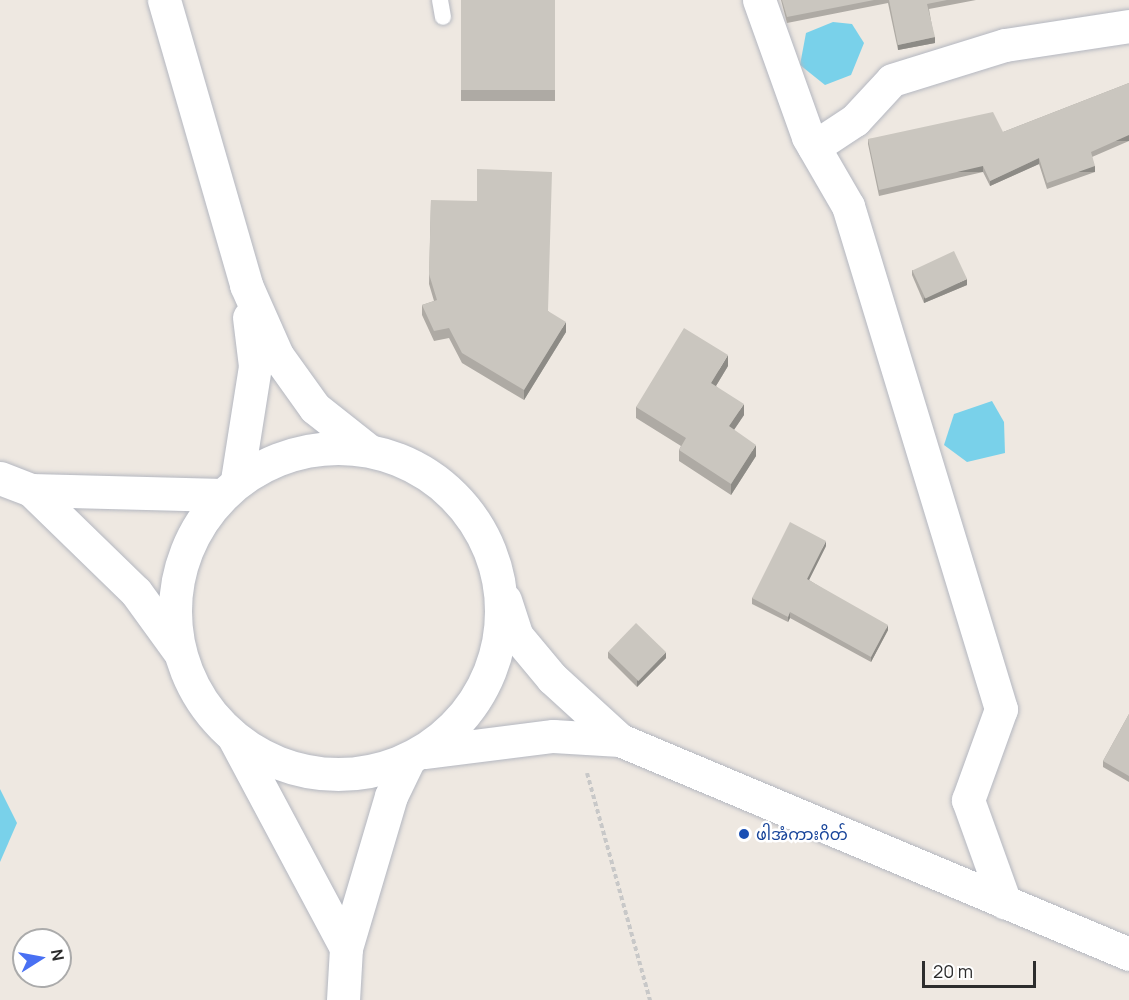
<!DOCTYPE html>
<html>
<head>
<meta charset="utf-8">
<style>
  body { margin:0 }
  #map { position:relative; width:1129px; height:1000px; overflow:hidden; background:#eee8e1; font-family:Manrope,"Noto Sans Myanmar",sans-serif }
  div>[style] { position:absolute }
  .water>* { inset:0; background:#79d1ea }
  .path>* { height:4px; margin-top:-2px; transform-origin:0; background:repeating-linear-gradient(90deg,#c8c8c8 0 4.5px,transparent 0 7.5px) }
  .roads { filter:drop-shadow(0 0 2px #b4b7c0) drop-shadow(0 0 2px #b4b7c0) }
  .lane>* { height:16px; margin:-8px; padding:0 8px; transform-origin:8px; border-radius:8px; background:#fff }
  .street>* { height:33px; margin:-16.5px; padding:0 16.5px; transform-origin:16.5px; border-radius:16.5px; background:#fff }
  .secondary>* { height:33px; margin:-16.5px; padding:0 16.5px; transform-origin:16.5px; border-radius:16.5px; background:#fff }
  .secondary>.ring { margin:-16.5px; padding:0; box-sizing:content-box; background:none; border:33px solid #fff; border-radius:50% }
  .wall>* { inset:0; background:#aeaaa4; transform-origin:0 0 }
  .shaded-wall>* { inset:0; background:#8d8b86; transform-origin:0 0 }
  .building>* { inset:0; background:#cac6bf; transform-origin:0 0 }
  .dots>* { width:16px; height:16px; translate:-50% -50%; box-sizing:border-box; border:3px solid #fff; border-radius:50% }
  span { translate:-50% -50%; white-space:nowrap; text-align:center; line-height:1.15; -webkit-text-stroke:5px #fff; paint-order:stroke }
  .transit-label { font-size:16px; color:#164399 }
  .left { translate:0 -50%; text-align:left }
  .north { position:absolute; left:12px; top:928px; width:60px; height:60px; box-sizing:border-box; background:#fff; border:2px solid #ababab; border-radius:50%; rotate:79deg; font-size:16px; font-weight:700; line-height:24px; text-align:center; color:#2d2d2d }
  .north::after { content:''; display:block; margin:auto; width:21px; height:27px; background:#4970f3; clip-path:polygon(50% 0,100% 100%,50% 72%,0 100%) }
  .scale { position:absolute; left:922px; top:961px; width:114px; height:27px; box-sizing:border-box; border:3px solid #2d2d2d; border-top:0; padding-left:8px; font-size:18px; line-height:21px; white-space:nowrap; color:#2d2d2d; -webkit-text-stroke:4px #fff; paint-order:stroke }
</style>
</head>
<body>
<div id="map">
  <div class="water">
    <div style="clip-path:polygon(833px 22px,852px 24px,864px 43px,851px 75px,825px 85px,800px 65px,806px 33px)"></div>
    <div style="clip-path:polygon(992px 401px,1004px 422px,1005px 453px,967px 462px,944px 445px,954px 414px)"></div>
    <div style="clip-path:polygon(0 789px,17px 823px,0 862px)"></div>
  </div>
  <div class="path">
    <div style="left:587px;top:773px;width:236px;rotate:74.5deg"></div>
  </div>
  <div class="roads">
    <div class="lane">
      <div style="left:440px;top:0;width:17px;rotate:80deg"></div>
    </div>
    <div class="street">
      <div style="left:759px;top:0;width:145px;rotate:70.3deg"></div>
      <div style="left:808px;top:137px;width:80px;rotate:59.9deg"></div>
      <div style="left:848px;top:206px;width:526px;rotate:73.08deg"></div>
      <div style="left:1001px;top:709px;width:97px;rotate:109.9deg"></div>
      <div style="left:968px;top:800px;width:109px;rotate:70.2deg"></div>
      <div style="left:814px;top:147px;width:49px;rotate:-33.4deg"></div>
      <div style="left:855px;top:120px;width:54px;rotate:-47.2deg"></div>
      <div style="left:892px;top:80px;width:118px;rotate:-17.2deg"></div>
      <div style="left:1005px;top:45px;width:125px;rotate:-8.7deg"></div>
    </div>
    <div class="secondary">
      <div style="left:164px;top:0;width:297px;rotate:73.9deg"></div>
      <div style="left:246px;top:285px;width:77px;rotate:66.1deg"></div>
      <div style="left:277px;top:355px;width:65px;rotate:54.4deg"></div>
      <div style="left:315px;top:408px;width:66px;rotate:38.3deg"></div>
      <div class="ring" style="left:175px;top:448px;width:293px;height:293px"></div>
      <div style="left:0;top:478px;width:33px;rotate:21deg"></div>
      <div style="left:31px;top:490px;width:192px;rotate:1.5deg"></div>
      <div style="left:237px;top:480px;width:115px;rotate:-81deg"></div>
      <div style="left:255px;top:366px;width:49px;rotate:-97deg"></div>
      <div style="left:31px;top:490px;width:146px;rotate:44.2deg"></div>
      <div style="left:136px;top:592px;width:72px;rotate:54.1deg"></div>
      <div style="left:505px;top:600px;width:38px;rotate:72deg"></div>
      <div style="left:517px;top:636px;width:55px;rotate:50.2deg"></div>
      <div style="left:552px;top:678px;width:92px;rotate:42.4deg"></div>
      <div style="left:234px;top:738px;width:238px;rotate:61.9deg"></div>
      <div style="left:426px;top:752px;width:128px;rotate:-7.2deg"></div>
      <div style="left:553px;top:736px;width:67px;rotate:3.4deg"></div>
      <div style="left:620px;top:740px;width:552px;rotate:22.8deg"></div>
      <div style="left:343px;top:1000px;width:52px;rotate:-86.7deg"></div>
      <div style="left:346px;top:948px;width:159px;rotate:-73.5deg"></div>
      <div style="left:391px;top:796px;width:41px;rotate:-64.1deg"></div>
    </div>
  </div>
  <div class="wall">
    <div style="left:461px;top:0;width:94px;height:101px"></div>
    <div style="clip-path:polygon(781px 0,976px 0,929px 9px,935px 43px,898px 50px,888px 3px,787px 23px)"></div>
    <div style="clip-path:polygon(1129px 83px,1129px 141px,1092px 157px,1095px 172px,1047px 189px,1039px 164px,990px 186px,983px 172px,879px 196px,868px 144px,868px 139px,1003px 132px)"></div>
    <div style="clip-path:polygon(431px 200px,548px 311px,566px 332px,524px 400px,462px 363px,449px 338px,434px 341px,422px 315px,422px 305px,434px 301px,429px 284px)"></div>
    <div style="clip-path:polygon(912px 270px,967px 285px,924px 303px,912px 275px)"></div>
    <div style="clip-path:polygon(728px 366px,716px 386px,744px 415px,734px 430px,756px 456px,731px 495px,679px 461px,679px 450px,681px 446px,636px 418px,636px 407px)"></div>
    <div style="clip-path:polygon(826px 546px,809px 580px,888px 630px,871px 662px,790px 618px,788px 622px,752px 604px,752px 598px)"></div>
    <div style="clip-path:polygon(608px 652px,666px 658px,637px 687px,608px 658px)"></div>
    <div style="clip-path:polygon(1129px 714px,1129px 782px,1103px 767px,1103px 761px)"></div>
  </div>
  <div class="shaded-wall">
    <div style="clip-path:polygon(935px 37px,935px 43px,898px 50px,898px 45px)"></div>
    <div style="left:1129px;top:135px;width:6px;height:42px;rotate:90deg"></div>
    <div style="clip-path:polygon(1039px 158px,1039px 164px,990px 186px,990px 181px)"></div>
    <div style="left:983px;top:166px;width:6px;height:107px;rotate:90deg"></div>
    <div style="left:1095px;top:166px;width:6px;height:51px;rotate:90deg"></div>
    <div style="clip-path:polygon(967px 279px,967px 285px,924px 303px,924px 298px)"></div>
    <div style="clip-path:polygon(566px 322px,566px 332px,524px 400px,524px 390px)"></div>
    <div style="clip-path:polygon(728px 355px,728px 366px,711px 394px,711px 383px)"></div>
    <div style="clip-path:polygon(744px 404px,744px 415px,729px 437px,729px 426px)"></div>
    <div style="clip-path:polygon(756px 445px,756px 456px,731px 495px,731px 484px)"></div>
    <div style="clip-path:polygon(826px 541px,826px 546px,807px 584px,807px 579px)"></div>
    <div style="clip-path:polygon(790px 612px,790px 618px,788px 622px,788px 617px)"></div>
    <div style="clip-path:polygon(888px 625px,888px 630px,871px 662px,871px 657px)"></div>
    <div style="clip-path:polygon(666px 652px,666px 658px,637px 687px,637px 681px)"></div>
  </div>
  <div class="building">
    <div style="left:461px;top:0;width:94px;height:90px"></div>
    <div style="clip-path:polygon(782px 0,874px 0,787px 17px)"></div>
    <div style="clip-path:polygon(889px 0,947px 0,927px 4px,935px 37px,898px 45px)"></div>
    <div style="clip-path:polygon(1129px 83px,1129px 135px,1091px 152px,1095px 166px,1047px 183px,1039px 158px,990px 181px,983px 166px,879px 190px,868px 139px,993px 112px,1003px 132px)"></div>
    <div style="clip-path:polygon(477px 169px,552px 172px,548px 311px,566px 322px,524px 390px,462px 353px,449px 328px,434px 331px,422px 305px,437px 300px,429px 274px,431px 200px,477px 201px)"></div>
    <div style="left:954px;top:251px;width:31px;height:46px;rotate:65deg"></div>
    <div style="clip-path:polygon(684px 328px,728px 355px,711px 383px,744px 404px,729px 426px,756px 445px,731px 484px,679px 450px,686px 438px,636px 407px)"></div>
    <div style="clip-path:polygon(790px 522px,826px 541px,807px 579px,888px 625px,871px 657px,790px 612px,788px 617px,752px 598px)"></div>
    <div style="left:636px;top:623px;width:42px;height:40px;rotate:44deg"></div>
    <div style="clip-path:polygon(1129px 714px,1129px 776px,1103px 761px)"></div>
  </div>
  <div class="dots">
    <div style="left:744px;top:834px;background:#1a4fb4"></div>
  </div>
  <div class="transit-label">
    <span class="left" style="left:756px;top:834px">ဖါအံကားဂိတ်</span>
  </div>
  <div class="north">N</div>
  <div class="scale">20 m</div>
</div>
</body>
</html>
